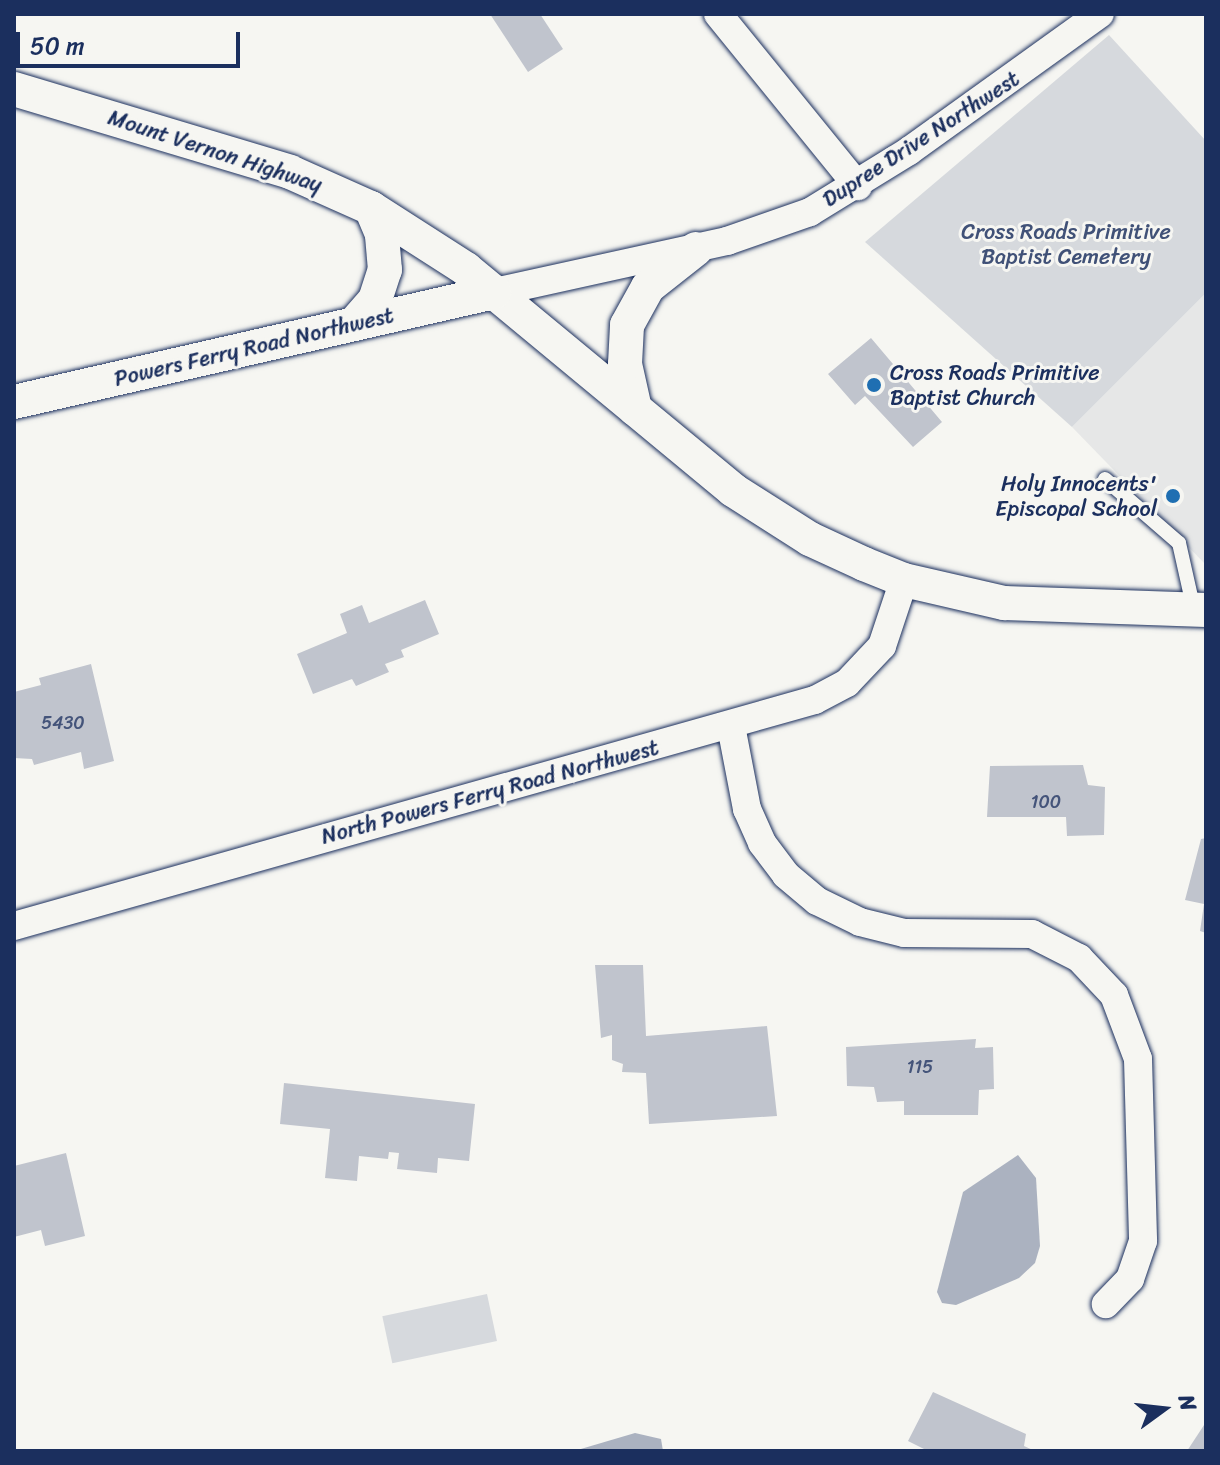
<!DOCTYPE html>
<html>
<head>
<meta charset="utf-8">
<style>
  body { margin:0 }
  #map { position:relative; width:1220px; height:1465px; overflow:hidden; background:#f6f6f2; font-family:Sriracha,sans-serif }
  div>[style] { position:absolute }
  .built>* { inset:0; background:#e6e7e7 }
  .green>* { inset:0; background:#d6d9dd; transform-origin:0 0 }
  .water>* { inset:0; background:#abb2c0 }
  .building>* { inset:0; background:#c0c4cd }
  .roads { filter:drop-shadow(0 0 2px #1b2f5e) drop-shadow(0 0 2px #1b2f5e) }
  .service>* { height:14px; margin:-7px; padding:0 7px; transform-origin:7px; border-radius:7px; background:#f6f6f2 }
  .minor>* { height:28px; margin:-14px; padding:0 14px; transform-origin:14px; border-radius:14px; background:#f6f6f2 }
  .tertiary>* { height:34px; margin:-17px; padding:0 17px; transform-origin:17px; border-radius:17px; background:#f6f6f2 }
  .dots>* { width:22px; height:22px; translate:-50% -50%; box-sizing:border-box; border:4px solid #f6f6f2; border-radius:50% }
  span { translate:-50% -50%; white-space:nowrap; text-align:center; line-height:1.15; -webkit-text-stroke:6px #f6f6f2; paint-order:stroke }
  .number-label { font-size:18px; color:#44547a }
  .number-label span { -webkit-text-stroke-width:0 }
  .street-label { font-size:22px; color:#1b2f5e }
  .park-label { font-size:22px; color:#405177 }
  .poi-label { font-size:22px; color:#1b2f5e }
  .left { translate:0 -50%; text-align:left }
  .right { translate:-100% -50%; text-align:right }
  .frame { position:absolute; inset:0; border:16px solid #1b2f5e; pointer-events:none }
  .north { position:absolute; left:1124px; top:1369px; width:80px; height:80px; -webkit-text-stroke:6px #f6f6f2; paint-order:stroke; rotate:75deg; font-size:22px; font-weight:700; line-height:32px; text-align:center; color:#1b2f5e }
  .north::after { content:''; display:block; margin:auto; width:28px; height:36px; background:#1b2f5e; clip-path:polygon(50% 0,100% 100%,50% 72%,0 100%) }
  .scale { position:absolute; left:16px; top:32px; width:224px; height:36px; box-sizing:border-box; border:4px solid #1b2f5e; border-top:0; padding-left:10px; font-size:24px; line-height:28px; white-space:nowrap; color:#1b2f5e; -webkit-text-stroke:6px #f6f6f2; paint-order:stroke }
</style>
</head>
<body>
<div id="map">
  <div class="built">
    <div style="clip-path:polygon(1206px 293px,1206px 565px,1072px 427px)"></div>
  </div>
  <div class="green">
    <div style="clip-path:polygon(1109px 35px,1206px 141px,1206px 293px,1072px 427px,865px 242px)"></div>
    <div style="left:487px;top:1294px;width:48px;height:107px;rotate:78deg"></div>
  </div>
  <div class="water">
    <div style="clip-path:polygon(1018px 1155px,1036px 1178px,1040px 1246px,1035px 1263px,1019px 1278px,956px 1305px,942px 1303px,937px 1292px,963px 1192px)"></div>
    <div style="clip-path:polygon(635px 1433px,661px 1439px,663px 1451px,574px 1451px)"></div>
  </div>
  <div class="building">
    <div style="clip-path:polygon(490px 14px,540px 14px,563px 49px,528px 72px)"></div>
    <div style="clip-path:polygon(871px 338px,942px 422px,913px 447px,865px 396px,855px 405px,828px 374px)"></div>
    <div style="clip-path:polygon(425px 600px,439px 634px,401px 650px,404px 657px,385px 664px,389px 672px,356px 686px,352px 679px,313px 694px,297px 654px,347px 633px,340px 614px,362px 605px,369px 623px)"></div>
    <div style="clip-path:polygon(91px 664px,114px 761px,84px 769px,81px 752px,34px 765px,32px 759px,14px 758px,14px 692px,41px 685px,39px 678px)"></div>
    <div style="clip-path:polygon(1083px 765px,1088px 785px,1105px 787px,1104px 835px,1067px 836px,1066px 817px,987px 817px,990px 766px)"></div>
    <div style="clip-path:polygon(1206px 838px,1206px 933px,1200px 931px,1204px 904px,1185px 900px,1201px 839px)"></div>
    <div style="clip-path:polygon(595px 965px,643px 965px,646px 1036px,767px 1026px,777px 1116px,649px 1124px,646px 1073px,622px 1072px,623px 1064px,612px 1060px,612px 1035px,601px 1038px)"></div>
    <div style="clip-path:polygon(976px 1039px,975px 1048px,993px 1047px,994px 1089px,979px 1090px,978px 1115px,904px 1115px,904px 1101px,877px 1102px,874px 1087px,847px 1086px,846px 1047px)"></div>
    <div style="clip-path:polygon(284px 1083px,475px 1104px,469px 1161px,438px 1158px,437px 1173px,397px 1169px,399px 1153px,389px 1152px,388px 1159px,359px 1156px,357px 1181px,325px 1178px,330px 1129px,280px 1124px)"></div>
    <div style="clip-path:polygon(66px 1153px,85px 1236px,45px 1246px,41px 1230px,14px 1237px,14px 1166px)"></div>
    <div style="clip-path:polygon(933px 1392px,1026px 1434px,1024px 1446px,1035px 1451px,928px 1451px,908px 1441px)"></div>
    <div style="clip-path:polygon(1206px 1422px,1206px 1451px,1187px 1451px)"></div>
  </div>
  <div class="roads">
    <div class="service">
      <div style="left:1105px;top:479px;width:98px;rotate:40.9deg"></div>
      <div style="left:1179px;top:543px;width:69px;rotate:77.4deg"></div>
    </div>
    <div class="minor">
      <div style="left:718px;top:14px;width:222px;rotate:50.9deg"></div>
      <div style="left:495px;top:292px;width:238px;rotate:-12.4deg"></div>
      <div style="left:727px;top:241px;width:88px;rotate:-19.3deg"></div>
      <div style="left:810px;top:212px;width:116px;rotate:-31.6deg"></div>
      <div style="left:909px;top:151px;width:235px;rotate:-35.7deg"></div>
      <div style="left:731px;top:726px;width:85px;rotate:79.1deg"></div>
      <div style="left:747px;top:809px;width:37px;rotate:66deg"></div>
      <div style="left:762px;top:843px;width:40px;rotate:53deg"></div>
      <div style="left:786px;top:875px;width:40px;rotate:40deg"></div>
      <div style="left:817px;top:901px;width:48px;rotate:26deg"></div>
      <div style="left:860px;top:922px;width:45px;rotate:14deg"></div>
      <div style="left:904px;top:933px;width:128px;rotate:0.4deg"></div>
      <div style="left:1032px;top:934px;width:53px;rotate:27.1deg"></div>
      <div style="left:1079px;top:958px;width:51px;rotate:46.6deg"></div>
      <div style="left:1114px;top:995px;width:68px;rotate:69.4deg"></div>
      <div style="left:1138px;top:1059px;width:182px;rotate:88.4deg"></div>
      <div style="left:1143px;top:1241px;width:40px;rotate:108.9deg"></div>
      <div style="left:1130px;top:1279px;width:35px;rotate:134deg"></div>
      <div style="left:14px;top:926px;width:832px;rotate:-15.76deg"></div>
      <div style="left:815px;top:700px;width:36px;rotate:-28deg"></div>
      <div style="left:847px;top:683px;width:51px;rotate:-46.6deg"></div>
      <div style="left:882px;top:646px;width:70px;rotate:-71.6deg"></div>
    </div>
    <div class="tertiary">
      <div style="left:14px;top:89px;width:288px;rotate:16.7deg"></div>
      <div style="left:290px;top:172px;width:89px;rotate:24deg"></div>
      <div style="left:371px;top:208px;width:113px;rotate:32.7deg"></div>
      <div style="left:466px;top:269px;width:347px;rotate:39.6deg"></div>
      <div style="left:733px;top:490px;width:91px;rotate:32.5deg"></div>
      <div style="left:810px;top:539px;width:60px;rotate:24.8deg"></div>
      <div style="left:864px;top:564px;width:43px;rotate:21.8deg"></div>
      <div style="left:904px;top:580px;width:103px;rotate:13deg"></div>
      <div style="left:1004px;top:603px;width:202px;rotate:2deg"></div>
      <div style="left:354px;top:324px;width:32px;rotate:-49deg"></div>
      <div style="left:375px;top:300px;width:32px;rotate:-72deg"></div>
      <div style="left:385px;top:270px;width:36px;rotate:-95deg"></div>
      <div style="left:382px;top:234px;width:28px;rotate:-113deg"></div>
      <div style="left:14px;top:402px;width:493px;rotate:-12.9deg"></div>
      <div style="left:635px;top:409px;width:46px;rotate:-102.5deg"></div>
      <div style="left:625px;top:364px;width:39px;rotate:-87deg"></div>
      <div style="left:627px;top:325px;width:43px;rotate:-61.1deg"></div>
      <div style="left:648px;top:287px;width:61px;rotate:-38.4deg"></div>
    </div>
  </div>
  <div class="dots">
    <div style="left:874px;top:385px;background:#1f6fb2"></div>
    <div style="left:1173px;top:496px;background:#1f6fb2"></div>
  </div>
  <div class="number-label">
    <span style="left:63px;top:723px">5430</span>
    <span style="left:1046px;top:802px">100</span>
    <span style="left:920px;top:1067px">115</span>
  </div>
  <div class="street-label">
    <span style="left:921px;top:139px;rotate:-33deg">Dupree Drive Northwest</span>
    <span style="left:215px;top:151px;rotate:18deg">Mount Vernon Highway</span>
    <span style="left:254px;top:347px;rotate:-13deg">Powers Ferry Road Northwest</span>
    <span style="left:490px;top:792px;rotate:-15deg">North Powers Ferry Road Northwest</span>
  </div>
  <div class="park-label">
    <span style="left:1066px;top:244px">Cross Roads Primitive<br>Baptist Cemetery</span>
  </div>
  <div class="poi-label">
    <span class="left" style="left:890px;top:385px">Cross Roads Primitive<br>Baptist Church</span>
    <span class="right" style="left:1157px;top:496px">Holy Innocents'<br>Episcopal School</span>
  </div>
  <div class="frame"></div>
  <div class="north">N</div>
  <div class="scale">50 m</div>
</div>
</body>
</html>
